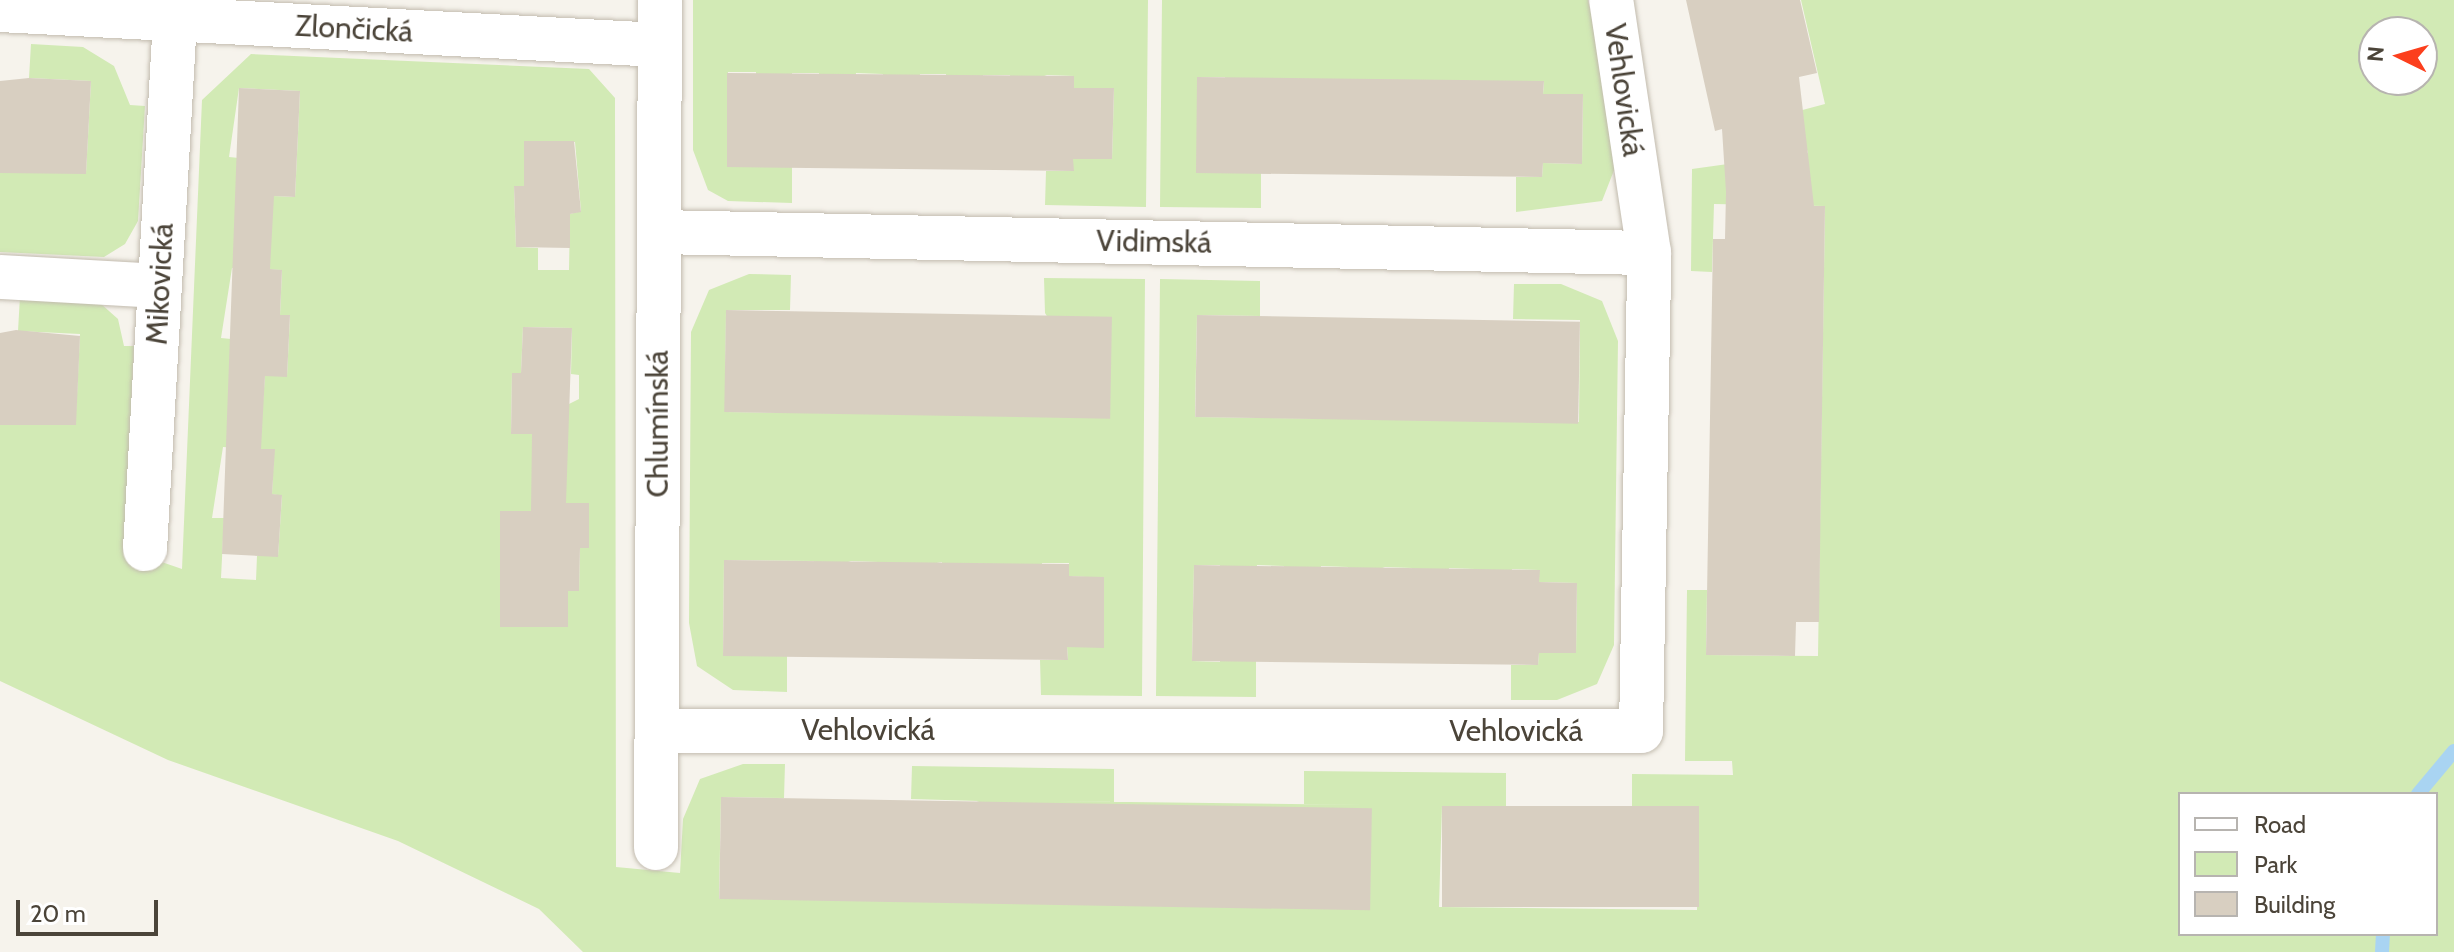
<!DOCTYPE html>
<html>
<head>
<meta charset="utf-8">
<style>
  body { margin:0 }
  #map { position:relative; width:2454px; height:952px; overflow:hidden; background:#f6f3ec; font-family:Cabin,sans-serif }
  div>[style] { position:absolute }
  .green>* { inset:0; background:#d2eab5 }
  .stream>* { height:14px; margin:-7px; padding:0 7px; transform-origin:7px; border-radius:7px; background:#a9d4f2 }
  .building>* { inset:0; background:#d8cfc1; transform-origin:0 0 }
  .roads { filter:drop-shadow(0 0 2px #c2bbae) drop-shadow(0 0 2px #c2bbae) }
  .minor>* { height:44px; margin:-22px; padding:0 22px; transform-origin:22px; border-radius:22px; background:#fff }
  span { translate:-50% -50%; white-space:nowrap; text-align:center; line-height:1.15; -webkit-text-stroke:7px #fff; paint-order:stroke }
  .street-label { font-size:30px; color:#4b4439 }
  .legend { position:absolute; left:2178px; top:792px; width:260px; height:144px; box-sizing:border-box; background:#fff; border:2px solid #b7b4b0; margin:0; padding:10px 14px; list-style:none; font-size:24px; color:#4b4439 }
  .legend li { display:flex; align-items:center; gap:16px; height:40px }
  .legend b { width:40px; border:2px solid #b7b4b0 }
  .north { position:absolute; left:2358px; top:16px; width:80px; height:80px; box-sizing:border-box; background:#fff; border:2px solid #b7b4b0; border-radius:50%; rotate:275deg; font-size:22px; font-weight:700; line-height:32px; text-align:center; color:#4b4439 }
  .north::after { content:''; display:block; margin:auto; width:28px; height:36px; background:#fc3f1d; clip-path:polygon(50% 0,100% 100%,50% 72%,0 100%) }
  .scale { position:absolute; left:16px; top:900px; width:142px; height:36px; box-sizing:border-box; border:4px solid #4b4439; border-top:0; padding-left:10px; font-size:24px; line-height:28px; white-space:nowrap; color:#4b4439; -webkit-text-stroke:6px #fff; paint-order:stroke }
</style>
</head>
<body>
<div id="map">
  <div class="green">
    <div style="clip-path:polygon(693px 0,1148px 0,1146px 207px,1045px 205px,1046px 171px,1073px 171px,1073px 159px,1112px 159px,1114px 89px,1074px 88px,1074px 76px,1047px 75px,1010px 88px,1010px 75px,983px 75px,982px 87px,947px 87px,946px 74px,920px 74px,919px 86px,883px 86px,883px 74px,856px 73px,855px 86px,819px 86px,819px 73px,792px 73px,792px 86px,756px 85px,756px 72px,728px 72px,727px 167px,756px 167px,756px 155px,792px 155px,792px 203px,728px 201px,708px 190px,693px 150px)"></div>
    <div style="clip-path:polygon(1162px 0,1588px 0,1620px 155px,1602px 201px,1516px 212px,1516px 177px,1542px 177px,1543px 163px,1582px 164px,1583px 95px,1543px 94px,1544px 82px,1327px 79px,1226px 90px,1225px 77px,1198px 77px,1197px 172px,1261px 161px,1261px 208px,1160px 207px)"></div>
    <div style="clip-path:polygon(evenodd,1801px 0,2454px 0,2454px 952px,583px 952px,539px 909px,398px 841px,168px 760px,0 681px,0 425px,75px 425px,77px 395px,80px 334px,18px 331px,20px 296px,100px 303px,118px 319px,124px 346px,134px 346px,124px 549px,182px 569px,202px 100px,251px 54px,589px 69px,615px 98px,616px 867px,680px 873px,683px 819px,700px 779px,743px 764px,785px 764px,784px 798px,721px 797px,719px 899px,979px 801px,911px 799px,912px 766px,1114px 769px,1114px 802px,1048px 801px,1371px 805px,1304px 804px,1304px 771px,1506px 773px,1506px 806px,1442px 806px,1439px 907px,1697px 910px,1699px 808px,1632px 807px,1632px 774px,1733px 775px,1732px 761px,1685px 761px,1687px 590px,1707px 590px,1706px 655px,1818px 656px,1825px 206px,1714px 204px,1712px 272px,1691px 271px,1692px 169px,1808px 153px,1795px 112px,1825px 104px,1801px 0,2374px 32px,2422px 32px,2422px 80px,2374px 80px,2374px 32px,1801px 0,239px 88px,300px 91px,295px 197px,274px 196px,239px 158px,229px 157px,239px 88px,1801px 0,524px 141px,575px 142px,581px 211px,570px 214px,569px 270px,538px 270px,538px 248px,516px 247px,514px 186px,524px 186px,524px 141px,1801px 0,232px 268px,282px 270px,280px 315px,290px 316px,287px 376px,265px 376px,263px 401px,231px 339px,221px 338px,232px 268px,1801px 0,523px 327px,572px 328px,571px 374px,579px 375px,579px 399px,511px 433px,512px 373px,521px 373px,523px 327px,1801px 0,223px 447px,274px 450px,272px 494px,282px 496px,278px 556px,257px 556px,256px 580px,221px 578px,224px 518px,212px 518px,223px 447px,1801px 0,541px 503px,589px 503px,589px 547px,580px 548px,579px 591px,568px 591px,568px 627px,501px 627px,541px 503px,1801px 0,2180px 794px,2436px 794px,2436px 934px,2180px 934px,2180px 794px)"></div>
    <div style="clip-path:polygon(31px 44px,83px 47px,114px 66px,130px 105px,145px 106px,138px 221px,125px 244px,104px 257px,0 252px,0 173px,86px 173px,91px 81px,29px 78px)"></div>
    <div style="clip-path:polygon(749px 274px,791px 275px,790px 310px,726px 310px,725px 412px,1109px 416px,1045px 313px,1044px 278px,1145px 279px,1142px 696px,1041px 695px,1040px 660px,1068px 660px,1067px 647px,1104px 647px,1104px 578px,1069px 576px,1069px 563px,1042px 563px,1041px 576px,978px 563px,978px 575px,942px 575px,942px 562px,878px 574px,878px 562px,851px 561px,814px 574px,814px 561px,724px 560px,723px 656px,787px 644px,787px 692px,733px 690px,697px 666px,689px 623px,691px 332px,709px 290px)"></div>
    <div style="clip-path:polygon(1160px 279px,1260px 281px,1260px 316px,1197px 315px,1195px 417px,1579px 422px,1580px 320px,1513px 319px,1514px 284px,1561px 284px,1602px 301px,1618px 341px,1614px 645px,1597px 684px,1557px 700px,1511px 700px,1511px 665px,1538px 665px,1539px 653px,1576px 653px,1577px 583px,1539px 582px,1539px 570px,1512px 569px,1512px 582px,1475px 569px,1449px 568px,1448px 581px,1412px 580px,1412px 568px,1385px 567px,1349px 580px,1348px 567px,1321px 566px,1320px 579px,1284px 578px,1284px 566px,1257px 565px,1256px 578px,1221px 578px,1220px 565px,1194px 565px,1192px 661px,1220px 662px,1220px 649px,1256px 649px,1256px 697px,1156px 696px)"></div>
  </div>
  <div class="stream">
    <div style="left:2418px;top:794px;width:56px;rotate:-50.1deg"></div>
    <div style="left:2382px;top:952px;width:18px;rotate:-87deg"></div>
  </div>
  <div class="building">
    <div style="clip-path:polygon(1686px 0,1800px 0,1817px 73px,1799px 77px,1814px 206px,1825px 206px,1819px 622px,1796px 622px,1795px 656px,1706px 655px,1713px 239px,1725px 239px,1726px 192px,1722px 129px,1715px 131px)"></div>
    <div style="clip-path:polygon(727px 73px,1074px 76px,1074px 88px,1114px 88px,1112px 159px,1073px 159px,1074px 171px,727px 167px)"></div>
    <div style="clip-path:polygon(1197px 77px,1544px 81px,1543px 94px,1583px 94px,1582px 164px,1543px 163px,1542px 177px,1196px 173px)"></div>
    <div style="clip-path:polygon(29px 78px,91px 81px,86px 174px,0 173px,0 81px)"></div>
    <div style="clip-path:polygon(239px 88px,300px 91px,295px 197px,274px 196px,270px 269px,282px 270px,280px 315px,290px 315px,287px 377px,265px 376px,261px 449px,275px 449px,272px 494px,282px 495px,278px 557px,222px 554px)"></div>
    <div style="clip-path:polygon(524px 141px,574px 141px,581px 212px,570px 214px,570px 248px,516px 247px,514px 186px,524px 186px)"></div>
    <div style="left:726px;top:310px;width:386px;height:102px;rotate:1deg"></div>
    <div style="left:1197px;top:315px;width:383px;height:102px;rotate:1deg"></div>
    <div style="clip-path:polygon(523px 327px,572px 328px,566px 503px,589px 503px,589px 548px,580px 548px,579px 591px,568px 591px,568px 627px,500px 627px,500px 511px,531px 511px,532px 434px,511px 434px,512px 373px,521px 373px)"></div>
    <div style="clip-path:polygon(16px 330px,80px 336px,76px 425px,0 425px,0 333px)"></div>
    <div style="clip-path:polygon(724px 560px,1069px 564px,1069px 576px,1104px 577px,1104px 648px,1067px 647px,1068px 660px,723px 656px)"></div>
    <div style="clip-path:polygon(1194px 565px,1540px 570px,1539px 582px,1577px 583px,1576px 653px,1539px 653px,1538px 665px,1192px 661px)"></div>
    <div style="left:721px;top:797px;width:651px;height:102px;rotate:1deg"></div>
    <div style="left:1442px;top:806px;width:257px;height:101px"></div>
  </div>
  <div class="roads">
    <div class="minor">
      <div style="left:0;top:10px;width:660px;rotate:3.04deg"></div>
      <div style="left:659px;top:232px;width:990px;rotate:1.22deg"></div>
      <div style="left:0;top:277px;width:160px;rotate:3.2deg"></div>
      <div style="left:145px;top:549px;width:531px;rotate:-86.76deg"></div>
      <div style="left:657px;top:731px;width:984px"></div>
      <div style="left:1641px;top:731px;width:478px;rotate:-89deg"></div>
      <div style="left:1649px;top:253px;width:256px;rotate:-98.5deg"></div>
      <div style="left:656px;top:848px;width:848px;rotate:-89.73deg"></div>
    </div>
  </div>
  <div class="street-label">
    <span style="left:354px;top:29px;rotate:3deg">Zlončická</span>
    <span style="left:1624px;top:90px;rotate:82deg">Vehlovická</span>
    <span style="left:1154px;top:242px;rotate:1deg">Vidimská</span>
    <span style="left:160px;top:284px;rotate:-87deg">Mikovická</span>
    <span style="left:658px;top:424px;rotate:-90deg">Chlumínská</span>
    <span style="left:868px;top:730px">Vehlovická</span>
    <span style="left:1516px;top:731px">Vehlovická</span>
  </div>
  <ul class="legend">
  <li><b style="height:10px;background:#fff"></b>Road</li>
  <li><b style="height:22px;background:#d2eab5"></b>Park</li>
  <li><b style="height:22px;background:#d8cfc1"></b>Building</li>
  </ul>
  <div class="north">N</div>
  <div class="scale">20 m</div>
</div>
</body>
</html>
